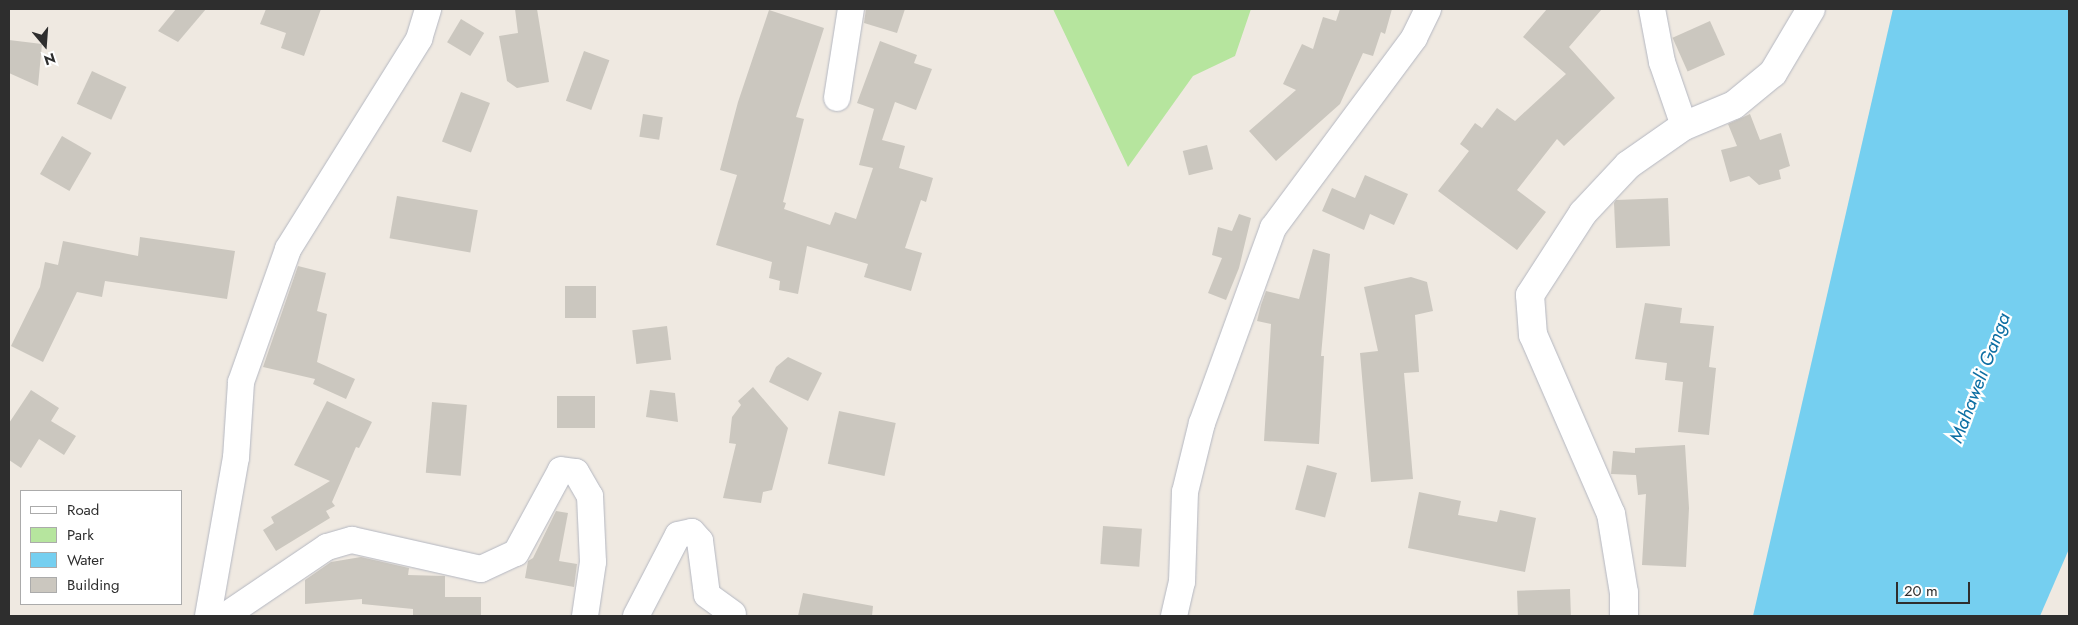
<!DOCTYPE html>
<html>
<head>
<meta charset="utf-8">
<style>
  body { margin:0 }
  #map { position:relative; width:2078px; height:625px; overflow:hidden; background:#efe9e1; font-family:Jost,sans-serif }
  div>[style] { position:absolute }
  .green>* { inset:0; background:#b6e59e }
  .water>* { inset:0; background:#75cff0 }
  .building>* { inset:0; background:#cbc7bf; transform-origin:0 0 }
  .roads { filter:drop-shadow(0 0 1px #b4b7c1) drop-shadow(0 0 1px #b4b7c1) }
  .street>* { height:26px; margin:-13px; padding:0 13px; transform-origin:13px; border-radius:13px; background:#fff }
  .secondary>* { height:28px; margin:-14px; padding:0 14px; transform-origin:14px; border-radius:14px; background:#fff }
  span { translate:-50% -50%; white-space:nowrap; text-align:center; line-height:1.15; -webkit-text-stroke:4.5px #fff; paint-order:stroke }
  .water-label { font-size:19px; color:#0d6fa3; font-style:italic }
  .frame { position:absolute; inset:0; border:10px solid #2e2e2e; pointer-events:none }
  .legend { position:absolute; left:20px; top:490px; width:162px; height:115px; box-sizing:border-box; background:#fff; border:1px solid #ababab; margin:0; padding:6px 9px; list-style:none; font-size:15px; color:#2e2e2e }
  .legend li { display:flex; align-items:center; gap:10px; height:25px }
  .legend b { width:25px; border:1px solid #ababab }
  .north { position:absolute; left:20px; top:20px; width:50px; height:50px; -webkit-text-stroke:4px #fff; paint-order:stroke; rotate:162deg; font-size:14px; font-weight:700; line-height:20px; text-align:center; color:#2e2e2e }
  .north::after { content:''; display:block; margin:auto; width:18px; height:22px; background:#2e2e2e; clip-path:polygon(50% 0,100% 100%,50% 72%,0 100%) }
  .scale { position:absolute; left:1896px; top:582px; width:74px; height:22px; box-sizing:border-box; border:2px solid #2e2e2e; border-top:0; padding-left:6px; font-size:15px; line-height:18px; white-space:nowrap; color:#2e2e2e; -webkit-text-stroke:4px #fff; paint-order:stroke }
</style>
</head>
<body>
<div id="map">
  <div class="green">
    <div style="clip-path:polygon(1053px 9px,1251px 9px,1235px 56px,1193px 76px,1128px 167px)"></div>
  </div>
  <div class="water">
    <div style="clip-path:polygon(1893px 9px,2069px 9px,2069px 549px,2040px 616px,1753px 616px)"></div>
  </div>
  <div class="building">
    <div style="clip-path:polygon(176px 9px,206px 9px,178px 42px,158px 31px)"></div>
    <div style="clip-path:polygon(266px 9px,321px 9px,304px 56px,281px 48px,286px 33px,260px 24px)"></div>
    <div style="clip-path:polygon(515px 9px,537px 9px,549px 82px,517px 88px,507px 81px,499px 36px,518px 33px)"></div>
    <div style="clip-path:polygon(866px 9px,905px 9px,897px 33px,864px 23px)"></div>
    <div style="clip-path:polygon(1340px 9px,1392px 9px,1385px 34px,1381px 32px,1373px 56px,1363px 53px,1340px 104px,1276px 161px,1249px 131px,1296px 90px,1283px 84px,1302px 44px,1313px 49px,1323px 17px,1336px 21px)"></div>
    <div style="clip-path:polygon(1547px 9px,1602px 9px,1569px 47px,1615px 98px,1564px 146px,1557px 139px,1517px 190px,1546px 212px,1517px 250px,1438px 191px,1469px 151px,1460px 144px,1475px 123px,1482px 128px,1497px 108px,1515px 121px,1566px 74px,1523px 37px)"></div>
    <div style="clip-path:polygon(769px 10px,824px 28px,796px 117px,804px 119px,783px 202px,786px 203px,784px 209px,830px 225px,835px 212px,856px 219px,873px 168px,859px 165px,874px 109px,857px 103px,880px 41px,917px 55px,914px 63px,932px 69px,916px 110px,895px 102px,882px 140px,905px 146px,899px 168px,933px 178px,926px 202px,921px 200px,905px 248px,922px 253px,911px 291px,864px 277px,868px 264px,807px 246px,798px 294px,779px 290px,780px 281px,769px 278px,772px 262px,716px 245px,737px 175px,720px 170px,738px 102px)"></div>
    <div style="left:461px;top:19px;width:27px;height:27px;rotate:31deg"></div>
    <div style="left:1710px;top:21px;width:37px;height:41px;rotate:66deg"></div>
    <div style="clip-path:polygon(9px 40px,42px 44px,38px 86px,9px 73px)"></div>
    <div style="left:584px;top:51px;width:27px;height:53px;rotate:20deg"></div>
    <div style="left:92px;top:71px;width:38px;height:36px;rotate:25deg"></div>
    <div style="left:461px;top:92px;width:31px;height:53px;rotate:21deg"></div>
    <div style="left:643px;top:114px;width:20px;height:23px;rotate:9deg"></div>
    <div style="clip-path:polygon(1750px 114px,1760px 140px,1781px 133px,1790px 166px,1779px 170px,1781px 179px,1759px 185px,1749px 176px,1730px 182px,1721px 150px,1737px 146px,1728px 124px)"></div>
    <div style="left:62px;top:136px;width:34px;height:44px;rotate:30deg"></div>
    <div style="left:1207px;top:145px;width:25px;height:25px;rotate:76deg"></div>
    <div style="clip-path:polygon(1365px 175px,1408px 194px,1394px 225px,1370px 214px,1364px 230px,1322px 211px,1332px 188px,1355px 198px)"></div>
    <div style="left:397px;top:196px;width:82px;height:43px;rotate:10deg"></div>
    <div style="clip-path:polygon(1668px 198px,1670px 246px,1616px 248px,1614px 203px,1616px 200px)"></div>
    <div style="clip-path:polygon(1239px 214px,1251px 218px,1239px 268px,1226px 300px,1208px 293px,1222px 258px,1212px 255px,1218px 227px,1232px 231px)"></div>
    <div style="clip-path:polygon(140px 237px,235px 251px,227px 299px,105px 281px,102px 297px,77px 292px,43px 362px,11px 346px,40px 287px,45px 262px,58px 265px,63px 241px,138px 256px)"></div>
    <div style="clip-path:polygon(1313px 249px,1330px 254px,1321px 356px,1324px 356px,1319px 444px,1264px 441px,1271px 324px,1257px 321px,1261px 305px,1266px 291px,1299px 299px)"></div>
    <div style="clip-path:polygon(298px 266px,326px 273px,317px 311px,327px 314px,317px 362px,355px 379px,346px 399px,313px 384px,315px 379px,263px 367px)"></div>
    <div style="clip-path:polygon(1411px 277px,1427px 282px,1433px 311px,1415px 315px,1419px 372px,1404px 373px,1413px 479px,1371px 482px,1360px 353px,1378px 351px,1364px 287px)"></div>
    <div style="left:565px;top:286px;width:31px;height:32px"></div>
    <div style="clip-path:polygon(1645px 303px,1682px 308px,1680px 323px,1714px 326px,1709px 367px,1716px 368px,1709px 435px,1678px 432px,1683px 382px,1665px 380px,1667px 363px,1635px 359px)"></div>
    <div style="left:667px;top:326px;width:34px;height:35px;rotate:83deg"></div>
    <div style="clip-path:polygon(788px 357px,822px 373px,808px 401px,769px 382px,776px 367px)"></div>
    <div style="clip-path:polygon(753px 387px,788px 428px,772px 490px,763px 492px,761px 503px,723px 498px,736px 444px,729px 443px,732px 417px,741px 405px,738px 401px)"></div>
    <div style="clip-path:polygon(31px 390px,59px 408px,51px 421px,76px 436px,64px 455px,39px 439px,21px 468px,9px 460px,9px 423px)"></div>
    <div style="clip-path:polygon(650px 390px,675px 393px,678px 422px,646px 417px)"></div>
    <div style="left:557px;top:396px;width:38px;height:32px"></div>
    <div style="clip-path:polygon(327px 401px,372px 422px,359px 448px,356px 447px,332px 502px,335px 506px,326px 511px,330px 518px,276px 551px,263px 530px,274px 523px,271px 517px,330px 481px,294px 465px)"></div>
    <div style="left:432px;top:402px;width:35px;height:71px;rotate:5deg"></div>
    <div style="left:839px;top:411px;width:58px;height:54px;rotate:12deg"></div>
    <div style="clip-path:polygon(1685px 445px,1689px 508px,1686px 567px,1642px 565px,1646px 494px,1638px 495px,1636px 475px,1611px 474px,1613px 451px,1635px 453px,1635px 448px)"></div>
    <div style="left:1307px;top:465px;width:31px;height:46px;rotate:15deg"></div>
    <div style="clip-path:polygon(1419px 492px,1461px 501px,1458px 515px,1497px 522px,1500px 510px,1536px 518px,1525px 572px,1408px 548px)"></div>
    <div style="clip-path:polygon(556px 511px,568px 513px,559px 561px,577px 564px,574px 587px,525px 578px,528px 561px,533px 558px)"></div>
    <div style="left:1103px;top:526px;width:39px;height:38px;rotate:4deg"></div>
    <div style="clip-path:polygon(361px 557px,409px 568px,408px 575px,445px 576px,445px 597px,481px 597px,481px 616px,413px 616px,413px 609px,362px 604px,362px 599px,305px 604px,305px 580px,331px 562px)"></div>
    <div style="left:1570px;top:589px;width:27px;height:53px;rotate:88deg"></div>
    <div style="clip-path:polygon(803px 593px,873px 606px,872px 616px,798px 616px)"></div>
  </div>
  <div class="roads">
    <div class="street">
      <div style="left:1652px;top:9px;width:54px;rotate:79.3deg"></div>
      <div style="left:1662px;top:62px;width:68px;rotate:71deg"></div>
      <div style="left:837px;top:98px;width:90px;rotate:-81.1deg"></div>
      <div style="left:208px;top:616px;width:160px;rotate:-80deg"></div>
      <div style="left:236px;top:458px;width:76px;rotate:-86.2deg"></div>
      <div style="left:241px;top:382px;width:141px;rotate:-70.5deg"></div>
      <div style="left:288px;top:249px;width:248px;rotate:-58deg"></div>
      <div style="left:419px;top:39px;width:31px;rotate:-73deg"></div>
      <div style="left:225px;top:616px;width:123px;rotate:-34.1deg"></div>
      <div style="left:327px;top:547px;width:26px;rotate:-16deg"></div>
      <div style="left:352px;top:540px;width:132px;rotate:12.7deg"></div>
      <div style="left:481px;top:569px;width:38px;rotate:-25deg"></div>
      <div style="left:516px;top:553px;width:94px;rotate:-61.5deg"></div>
      <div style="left:561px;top:470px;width:15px;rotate:8deg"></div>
      <div style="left:576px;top:472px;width:28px;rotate:60deg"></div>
      <div style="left:590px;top:496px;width:66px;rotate:87.4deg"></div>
      <div style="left:593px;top:562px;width:55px;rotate:98.4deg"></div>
      <div style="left:636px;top:616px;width:91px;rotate:-62.6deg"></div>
      <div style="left:678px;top:535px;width:14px;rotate:-12deg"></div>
      <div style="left:692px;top:532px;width:12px;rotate:48deg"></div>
      <div style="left:700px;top:541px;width:54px;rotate:82.6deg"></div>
      <div style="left:707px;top:595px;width:32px;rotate:36deg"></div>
      <div style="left:1174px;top:616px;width:35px;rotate:-77deg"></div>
      <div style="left:1182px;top:582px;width:90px;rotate:-88.1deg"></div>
      <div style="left:1185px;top:492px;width:71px;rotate:-76.2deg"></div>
      <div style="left:1202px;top:423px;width:208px;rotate:-70deg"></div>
      <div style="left:1273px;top:228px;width:237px;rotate:-53.4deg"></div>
      <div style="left:1414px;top:38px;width:32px;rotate:-64deg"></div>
    </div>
    <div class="secondary">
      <div style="left:1624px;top:616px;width:23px;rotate:-90deg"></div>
      <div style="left:1624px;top:593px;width:80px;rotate:-99.3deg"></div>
      <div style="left:1611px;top:514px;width:195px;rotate:-113.5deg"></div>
      <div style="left:1533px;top:335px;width:40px;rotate:-94.3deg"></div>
      <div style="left:1530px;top:295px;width:98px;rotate:-57.1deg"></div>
      <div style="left:1583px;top:213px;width:66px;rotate:-46.8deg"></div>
      <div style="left:1628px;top:165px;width:68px;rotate:-34.9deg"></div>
      <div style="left:1684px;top:126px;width:54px;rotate:-22.8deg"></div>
      <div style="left:1734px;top:105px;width:50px;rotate:-39.4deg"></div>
      <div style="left:1773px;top:73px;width:74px;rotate:-59.3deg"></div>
    </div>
  </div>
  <div class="water-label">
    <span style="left:1980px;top:378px;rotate:-69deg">Mahaweli Ganga</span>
  </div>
  <div class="frame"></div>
  <ul class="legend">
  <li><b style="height:6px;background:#fff"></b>Road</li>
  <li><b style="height:14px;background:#b6e59e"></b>Park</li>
  <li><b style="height:14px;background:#75cff0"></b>Water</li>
  <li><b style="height:14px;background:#cbc7bf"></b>Building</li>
  </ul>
  <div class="north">N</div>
  <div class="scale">20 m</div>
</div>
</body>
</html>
